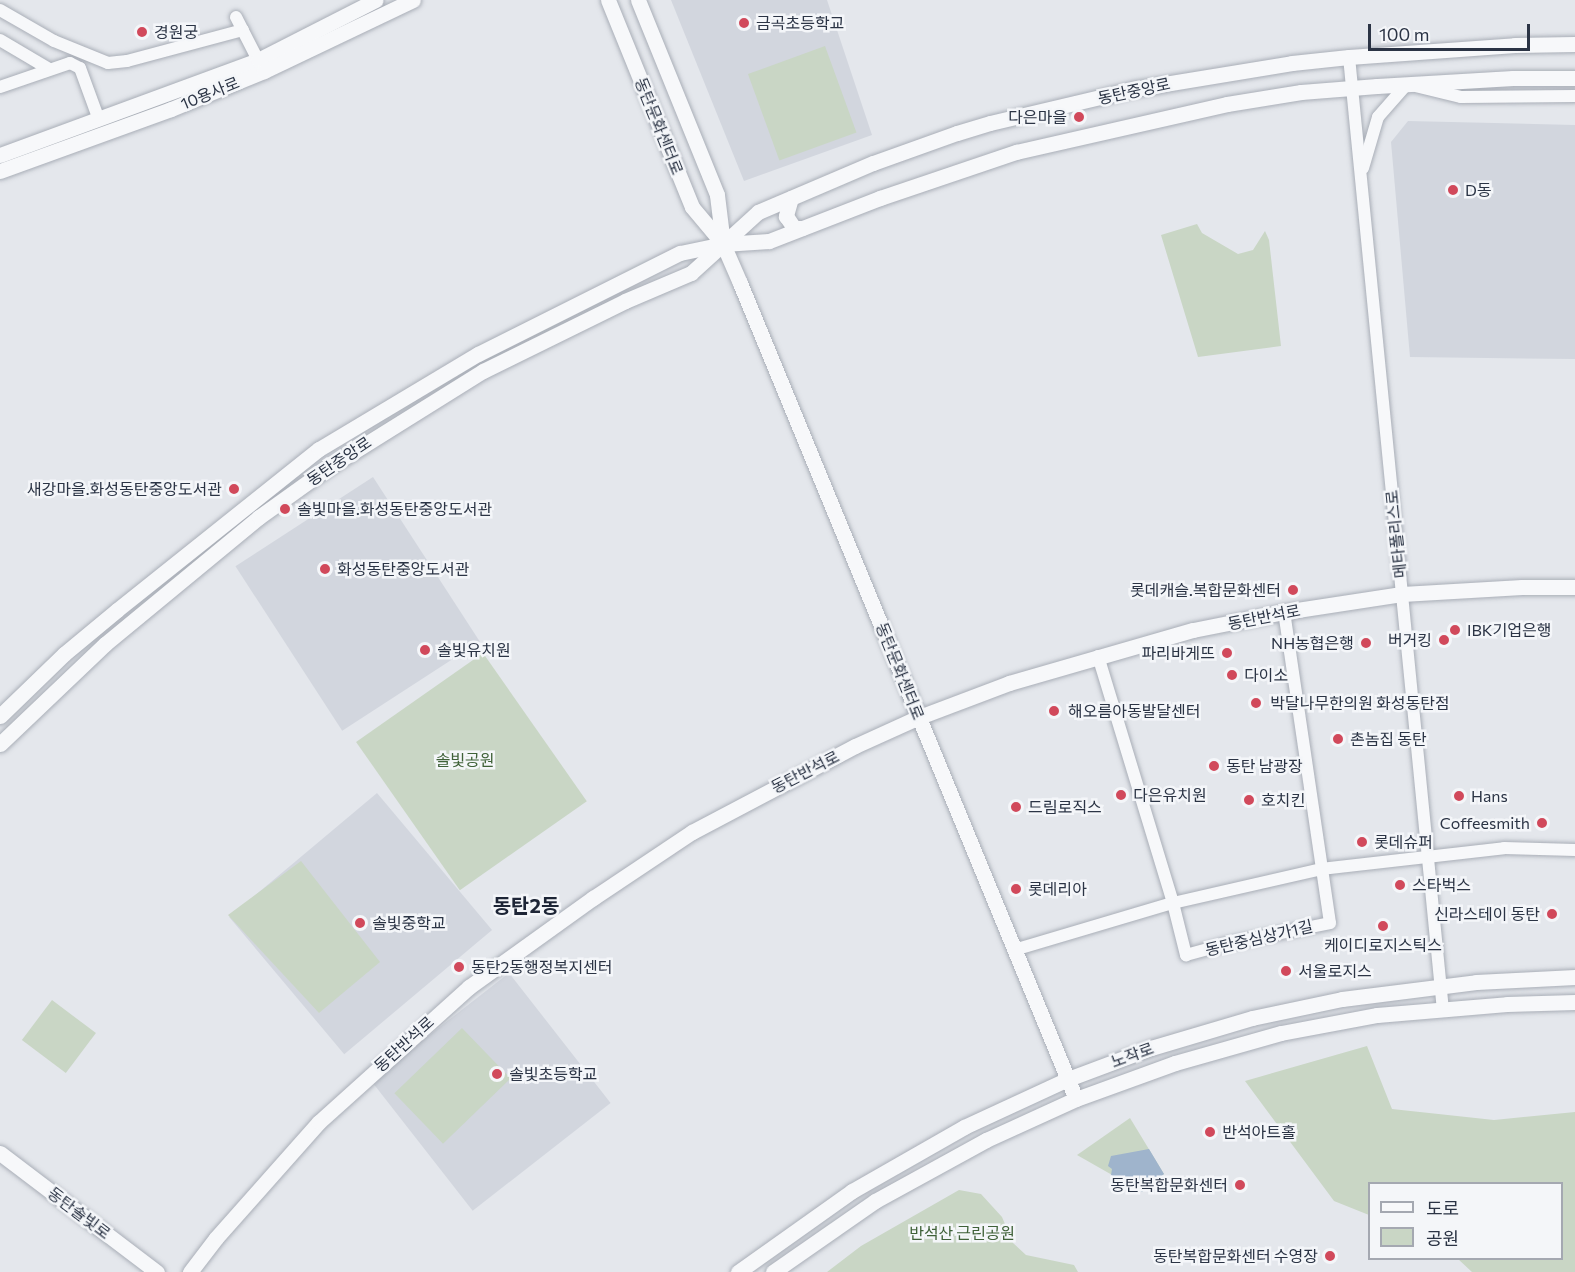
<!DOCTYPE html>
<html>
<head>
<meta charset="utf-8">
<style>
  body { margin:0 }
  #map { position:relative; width:1575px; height:1272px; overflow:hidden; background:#e4e7ec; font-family:Commissioner,"Noto Sans KR",sans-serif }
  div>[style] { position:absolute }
  .built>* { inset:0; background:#d2d6de; transform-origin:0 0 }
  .green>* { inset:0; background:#c9d6c5; transform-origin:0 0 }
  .water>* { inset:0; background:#9fb4cc }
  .roads { filter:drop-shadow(0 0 2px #a9aeb7) drop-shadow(0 0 2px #a9aeb7) }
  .minor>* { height:12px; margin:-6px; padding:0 6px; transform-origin:6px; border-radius:6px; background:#f7f8fa }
  .tertiary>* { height:15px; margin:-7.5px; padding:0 7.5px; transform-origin:7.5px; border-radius:7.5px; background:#f7f8fa }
  .dots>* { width:16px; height:16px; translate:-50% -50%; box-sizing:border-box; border:3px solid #f4f6f9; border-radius:50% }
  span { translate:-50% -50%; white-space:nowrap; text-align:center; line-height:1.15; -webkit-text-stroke:5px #f4f6f9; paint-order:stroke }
  .poi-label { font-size:16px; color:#2b3445 }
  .left { translate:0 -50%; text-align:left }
  .right { translate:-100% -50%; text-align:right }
  .street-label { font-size:16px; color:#2b3445 }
  .park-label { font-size:16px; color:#3f6138 }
  .quarter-label { font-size:20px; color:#1d2536; font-weight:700 }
  .legend { position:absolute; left:1368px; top:1182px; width:195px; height:78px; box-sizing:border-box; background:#f4f6f9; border:2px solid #a4a8b1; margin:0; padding:8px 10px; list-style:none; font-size:18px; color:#2b3445 }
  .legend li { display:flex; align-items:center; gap:12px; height:30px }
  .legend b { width:30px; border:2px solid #a4a8b1 }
  .scale { position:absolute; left:1368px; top:24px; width:162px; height:27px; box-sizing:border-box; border:3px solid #2b3445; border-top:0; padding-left:8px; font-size:18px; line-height:21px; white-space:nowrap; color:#2b3445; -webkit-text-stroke:4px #f4f6f9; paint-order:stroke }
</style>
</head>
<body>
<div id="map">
  <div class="built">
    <div style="clip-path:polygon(671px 0,827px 0,872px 135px,744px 181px)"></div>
    <div style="clip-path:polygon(1408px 121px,1575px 125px,1575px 359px,1410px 357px,1391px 142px)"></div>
    <div style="left:373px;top:477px;width:196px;height:164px;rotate:57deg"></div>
    <div style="left:377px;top:793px;width:179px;height:193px;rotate:50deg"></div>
    <div style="left:509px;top:973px;width:165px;height:175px;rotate:52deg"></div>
  </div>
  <div class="green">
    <div style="left:825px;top:46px;width:92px;height:82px;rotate:70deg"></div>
    <div style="clip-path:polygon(1197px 224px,1202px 233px,1238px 254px,1253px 250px,1265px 231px,1269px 240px,1281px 346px,1198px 357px,1161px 235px)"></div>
    <div style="left:483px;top:653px;width:181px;height:155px;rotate:55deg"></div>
    <div style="clip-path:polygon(301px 861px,380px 962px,319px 1013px,228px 915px)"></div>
    <div style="left:52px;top:1000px;width:55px;height:50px;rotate:37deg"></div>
    <div style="left:462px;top:1028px;width:70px;height:94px;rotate:46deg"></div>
    <div style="clip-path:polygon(1367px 1046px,1392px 1109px,1494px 1120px,1575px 1112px,1575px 1272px,1472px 1272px,1458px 1259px,1562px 1258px,1562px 1184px,1370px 1184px,1369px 1215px,1334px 1201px,1245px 1081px)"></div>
    <div style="clip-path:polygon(1130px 1118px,1164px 1174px,1142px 1192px,1077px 1155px)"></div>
    <div style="clip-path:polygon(959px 1190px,981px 1194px,1002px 1217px,1013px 1243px,1026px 1255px,1074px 1265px,1078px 1272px,827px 1272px,861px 1246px)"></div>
  </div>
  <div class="water">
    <div style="clip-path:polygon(1149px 1149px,1164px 1174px,1142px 1192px,1111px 1175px,1112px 1169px,1108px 1166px,1111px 1156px)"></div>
  </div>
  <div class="roads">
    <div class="minor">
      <div style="left:0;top:10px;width:62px;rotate:29.9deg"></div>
      <div style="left:54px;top:41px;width:58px;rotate:22.2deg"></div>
      <div style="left:108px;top:63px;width:19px;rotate:-6deg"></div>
      <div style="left:127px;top:61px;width:120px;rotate:-15deg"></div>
      <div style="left:236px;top:17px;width:57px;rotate:63deg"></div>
      <div style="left:0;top:40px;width:57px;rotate:30.6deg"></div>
      <div style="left:1349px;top:57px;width:958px;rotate:84.37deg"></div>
      <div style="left:0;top:87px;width:74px;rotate:-18.9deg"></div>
      <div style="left:70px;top:63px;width:11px;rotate:27deg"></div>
      <div style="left:80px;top:68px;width:55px;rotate:69.9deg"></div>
      <div style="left:1363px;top:168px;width:53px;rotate:-73.6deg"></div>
      <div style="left:1378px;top:117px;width:44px;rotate:-48.7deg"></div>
      <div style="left:1407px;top:84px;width:56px;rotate:13.5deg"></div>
      <div style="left:1461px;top:97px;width:114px;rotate:-0.5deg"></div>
      <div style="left:1098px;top:656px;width:258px;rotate:73.1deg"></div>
      <div style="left:1173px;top:903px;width:54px;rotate:76deg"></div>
      <div style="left:1186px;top:955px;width:41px;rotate:-15.4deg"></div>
      <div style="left:1226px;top:944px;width:106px;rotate:-11.4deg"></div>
      <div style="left:1330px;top:923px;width:314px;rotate:-98.4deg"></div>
      <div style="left:1014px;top:950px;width:166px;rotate:-16.5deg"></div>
      <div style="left:1173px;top:903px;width:152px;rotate:-12.9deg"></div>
      <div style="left:1321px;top:869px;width:184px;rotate:-6.5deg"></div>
      <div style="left:1504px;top:848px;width:71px;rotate:1.6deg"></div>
    </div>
    <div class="tertiary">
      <div style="left:608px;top:0;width:223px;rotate:67.9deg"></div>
      <div style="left:692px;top:207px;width:48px;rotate:50deg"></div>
      <div style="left:723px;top:244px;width:43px;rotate:66.4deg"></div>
      <div style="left:740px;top:283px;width:882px;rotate:67.62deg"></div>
      <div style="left:638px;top:0;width:210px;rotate:67.9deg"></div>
      <div style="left:717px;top:195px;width:49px;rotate:83deg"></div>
      <div style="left:0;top:155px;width:275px;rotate:-20.2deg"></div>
      <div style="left:258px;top:60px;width:132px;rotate:-27deg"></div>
      <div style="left:0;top:171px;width:182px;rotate:-19.9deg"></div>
      <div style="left:171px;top:109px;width:100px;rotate:-22.2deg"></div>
      <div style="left:264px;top:71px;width:165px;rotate:-25.5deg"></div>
      <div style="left:791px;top:198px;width:19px;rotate:106deg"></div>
      <div style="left:786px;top:216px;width:14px;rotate:56deg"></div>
      <div style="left:794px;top:228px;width:8px"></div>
      <div style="left:0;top:716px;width:89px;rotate:-44.1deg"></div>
      <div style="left:64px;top:654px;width:69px;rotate:-39.7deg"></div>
      <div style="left:117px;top:610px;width:258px;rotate:-38.6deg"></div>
      <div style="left:319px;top:449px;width:185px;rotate:-30.9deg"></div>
      <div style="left:478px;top:354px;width:226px;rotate:-26.6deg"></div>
      <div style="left:680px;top:253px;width:44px;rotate:-11.8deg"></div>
      <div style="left:723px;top:244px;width:46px;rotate:-3.7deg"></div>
      <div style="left:769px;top:241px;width:119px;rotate:-21.2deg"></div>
      <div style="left:880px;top:198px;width:144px;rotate:-18.7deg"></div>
      <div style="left:1016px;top:152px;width:216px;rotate:-12.8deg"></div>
      <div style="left:1227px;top:104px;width:75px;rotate:-9.2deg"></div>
      <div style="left:1301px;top:92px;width:76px;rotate:-4.5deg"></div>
      <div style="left:1377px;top:86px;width:136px;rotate:-3.4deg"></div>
      <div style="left:1513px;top:78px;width:62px"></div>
      <div style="left:0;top:744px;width:145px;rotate:-43.6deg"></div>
      <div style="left:105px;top:644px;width:200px;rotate:-39.5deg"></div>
      <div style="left:259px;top:517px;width:82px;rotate:-35.6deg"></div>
      <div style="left:326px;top:469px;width:185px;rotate:-32deg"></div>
      <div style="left:483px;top:371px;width:158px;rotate:-26.2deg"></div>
      <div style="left:625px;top:301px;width:72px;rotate:-23deg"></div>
      <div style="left:691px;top:273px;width:91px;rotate:-42.3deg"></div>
      <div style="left:758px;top:212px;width:125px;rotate:-23.1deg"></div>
      <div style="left:873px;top:163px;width:89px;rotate:-19.7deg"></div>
      <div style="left:957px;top:133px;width:34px;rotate:-17deg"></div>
      <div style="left:990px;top:123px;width:148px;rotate:-13.3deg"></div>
      <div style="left:1134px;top:89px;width:160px;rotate:-9.3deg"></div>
      <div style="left:1292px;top:63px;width:57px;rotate:-6deg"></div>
      <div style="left:1349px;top:57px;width:166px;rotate:-4.1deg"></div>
      <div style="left:1515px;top:45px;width:60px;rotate:-1deg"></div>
      <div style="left:0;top:1153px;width:197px;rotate:37.2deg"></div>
      <div style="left:190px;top:1272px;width:43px;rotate:-52.6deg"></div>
      <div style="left:216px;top:1238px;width:155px;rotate:-48.4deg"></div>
      <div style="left:319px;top:1122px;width:202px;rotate:-42deg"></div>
      <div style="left:469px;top:987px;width:153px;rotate:-35.7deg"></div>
      <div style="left:593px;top:898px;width:119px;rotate:-33.7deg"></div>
      <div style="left:692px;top:832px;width:184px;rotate:-27.8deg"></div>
      <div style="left:855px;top:746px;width:70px;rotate:-24.4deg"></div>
      <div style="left:919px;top:717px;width:96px;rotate:-20.7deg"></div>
      <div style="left:1009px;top:683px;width:191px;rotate:-16.1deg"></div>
      <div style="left:1193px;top:630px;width:93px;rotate:-11.2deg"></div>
      <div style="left:1284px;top:612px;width:119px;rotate:-8.7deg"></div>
      <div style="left:1402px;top:594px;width:120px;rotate:-3.3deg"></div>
      <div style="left:1522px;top:587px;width:53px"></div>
      <div style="left:738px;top:1272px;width:140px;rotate:-35.4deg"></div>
      <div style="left:852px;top:1191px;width:129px;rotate:-29.7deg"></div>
      <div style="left:964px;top:1127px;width:115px;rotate:-24.8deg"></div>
      <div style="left:1068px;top:1079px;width:89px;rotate:-20.5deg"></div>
      <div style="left:1151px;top:1048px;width:105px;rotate:-16.5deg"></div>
      <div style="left:1252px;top:1018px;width:92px;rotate:-11.9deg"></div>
      <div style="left:1342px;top:999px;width:135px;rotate:-7.2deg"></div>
      <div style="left:1476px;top:982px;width:99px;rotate:-2.9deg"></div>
      <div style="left:773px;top:1272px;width:124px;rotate:-34.8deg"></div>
      <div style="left:875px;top:1201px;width:127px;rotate:-28.8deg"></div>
      <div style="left:986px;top:1140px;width:99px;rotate:-24.5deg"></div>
      <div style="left:1076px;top:1099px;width:105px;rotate:-20deg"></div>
      <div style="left:1175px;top:1063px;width:110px;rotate:-15.8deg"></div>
      <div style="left:1281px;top:1033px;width:98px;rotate:-10.6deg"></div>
      <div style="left:1377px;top:1015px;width:130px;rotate:-4.8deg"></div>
      <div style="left:1507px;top:1004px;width:68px;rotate:-1.7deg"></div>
    </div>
  </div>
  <div class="dots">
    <div style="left:744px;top:23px;background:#d1495b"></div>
    <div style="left:142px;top:32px;background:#d1495b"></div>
    <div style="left:1079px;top:117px;background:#d1495b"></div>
    <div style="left:1453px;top:190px;background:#d1495b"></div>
    <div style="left:234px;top:489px;background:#d1495b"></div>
    <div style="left:285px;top:509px;background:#d1495b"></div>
    <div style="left:325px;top:569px;background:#d1495b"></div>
    <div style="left:1293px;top:590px;background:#d1495b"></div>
    <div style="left:1455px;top:630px;background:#d1495b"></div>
    <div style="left:1444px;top:640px;background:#d1495b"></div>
    <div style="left:1366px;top:643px;background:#d1495b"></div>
    <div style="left:425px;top:650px;background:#d1495b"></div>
    <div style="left:1227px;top:653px;background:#d1495b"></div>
    <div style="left:1232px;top:675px;background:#d1495b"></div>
    <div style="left:1256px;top:703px;background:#d1495b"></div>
    <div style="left:1054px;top:711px;background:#d1495b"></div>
    <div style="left:1338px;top:739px;background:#d1495b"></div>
    <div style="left:1214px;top:766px;background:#d1495b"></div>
    <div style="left:1121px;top:795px;background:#d1495b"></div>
    <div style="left:1459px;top:796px;background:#d1495b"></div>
    <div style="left:1249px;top:800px;background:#d1495b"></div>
    <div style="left:1016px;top:807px;background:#d1495b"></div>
    <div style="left:1542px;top:823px;background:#d1495b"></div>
    <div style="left:1362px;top:842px;background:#d1495b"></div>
    <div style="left:1400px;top:885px;background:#d1495b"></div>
    <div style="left:1016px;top:889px;background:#d1495b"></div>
    <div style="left:1552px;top:914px;background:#d1495b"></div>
    <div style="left:360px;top:923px;background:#d1495b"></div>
    <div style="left:1383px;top:926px;background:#d1495b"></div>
    <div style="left:459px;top:967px;background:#d1495b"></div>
    <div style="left:1286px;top:971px;background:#d1495b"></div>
    <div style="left:497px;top:1074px;background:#d1495b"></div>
    <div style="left:1210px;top:1132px;background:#d1495b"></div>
    <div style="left:1240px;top:1185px;background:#d1495b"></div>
    <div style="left:1330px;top:1256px;background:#d1495b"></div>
  </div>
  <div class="poi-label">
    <span class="left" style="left:756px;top:23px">금곡초등학교</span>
    <span class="left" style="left:154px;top:32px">경원궁</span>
    <span class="right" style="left:1067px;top:117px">다은마을</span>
    <span class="left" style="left:1465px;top:190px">D동</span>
    <span class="right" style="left:222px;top:489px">새강마을.화성동탄중앙도서관</span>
    <span class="left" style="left:297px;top:509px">솔빛마을.화성동탄중앙도서관</span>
    <span class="left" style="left:337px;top:569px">화성동탄중앙도서관</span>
    <span class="right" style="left:1281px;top:590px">롯데캐슬.복합문화센터</span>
    <span class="left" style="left:1467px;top:630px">IBK기업은행</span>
    <span class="right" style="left:1432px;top:640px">버거킹</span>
    <span class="right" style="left:1354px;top:643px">NH농협은행</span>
    <span class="left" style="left:437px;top:650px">솔빛유치원</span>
    <span class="right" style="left:1215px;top:653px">파리바게뜨</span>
    <span class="left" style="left:1244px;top:675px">다이소</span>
    <span class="left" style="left:1270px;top:703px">박달나무한의원 화성동탄점</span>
    <span class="left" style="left:1068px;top:711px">해오름아동발달센터</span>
    <span class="left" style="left:1350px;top:739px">촌놈집 동탄</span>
    <span class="left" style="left:1226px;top:766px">동탄 남광장</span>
    <span class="left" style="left:1133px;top:795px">다은유치원</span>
    <span class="left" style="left:1471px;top:796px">Hans</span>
    <span class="left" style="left:1261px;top:800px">호치킨</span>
    <span class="left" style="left:1028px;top:807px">드림로직스</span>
    <span class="right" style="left:1530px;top:823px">Coffeesmith</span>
    <span class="left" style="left:1374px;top:842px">롯데슈퍼</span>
    <span class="left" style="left:1412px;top:885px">스타벅스</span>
    <span class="left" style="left:1028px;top:889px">롯데리아</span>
    <span class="right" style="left:1540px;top:914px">신라스테이 동탄</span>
    <span class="left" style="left:372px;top:923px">솔빛중학교</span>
    <span style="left:1383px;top:945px">케이디로지스틱스</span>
    <span class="left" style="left:471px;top:967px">동탄2동행정복지센터</span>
    <span class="left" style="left:1298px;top:971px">서울로지스</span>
    <span class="left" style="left:509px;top:1074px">솔빛초등학교</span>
    <span class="left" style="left:1222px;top:1132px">반석아트홀</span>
    <span class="right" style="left:1228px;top:1185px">동탄복합문화센터</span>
    <span class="right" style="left:1318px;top:1256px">동탄복합문화센터 수영장</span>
  </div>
  <div class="street-label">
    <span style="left:1134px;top:91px;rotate:-12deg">동탄중앙로</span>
    <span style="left:210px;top:93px;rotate:-22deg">10용사로</span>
    <span style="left:659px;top:126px;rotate:68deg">동탄문화센터로</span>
    <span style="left:339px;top:461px;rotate:-34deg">동탄중앙로</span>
    <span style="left:1396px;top:534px;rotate:-96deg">메타폴리스로</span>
    <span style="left:1264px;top:617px;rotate:-11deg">동탄반석로</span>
    <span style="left:900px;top:671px;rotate:68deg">동탄문화센터로</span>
    <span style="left:805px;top:772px;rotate:-27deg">동탄반석로</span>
    <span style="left:1259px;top:938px;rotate:-13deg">동탄중심상가1길</span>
    <span style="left:404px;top:1044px;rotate:-42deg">동탄반석로</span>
    <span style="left:1132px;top:1055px;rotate:-20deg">노작로</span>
    <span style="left:79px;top:1213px;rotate:37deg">동탄솔빛로</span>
  </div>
  <div class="park-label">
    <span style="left:465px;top:760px">솔빛공원</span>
    <span style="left:962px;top:1233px">반석산 근린공원</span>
  </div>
  <div class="quarter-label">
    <span style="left:526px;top:905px">동탄2동</span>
  </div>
  <ul class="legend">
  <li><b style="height:8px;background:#f7f8fa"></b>도로</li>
  <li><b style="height:16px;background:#c9d6c5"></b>공원</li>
  </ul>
  <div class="scale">100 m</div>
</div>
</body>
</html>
